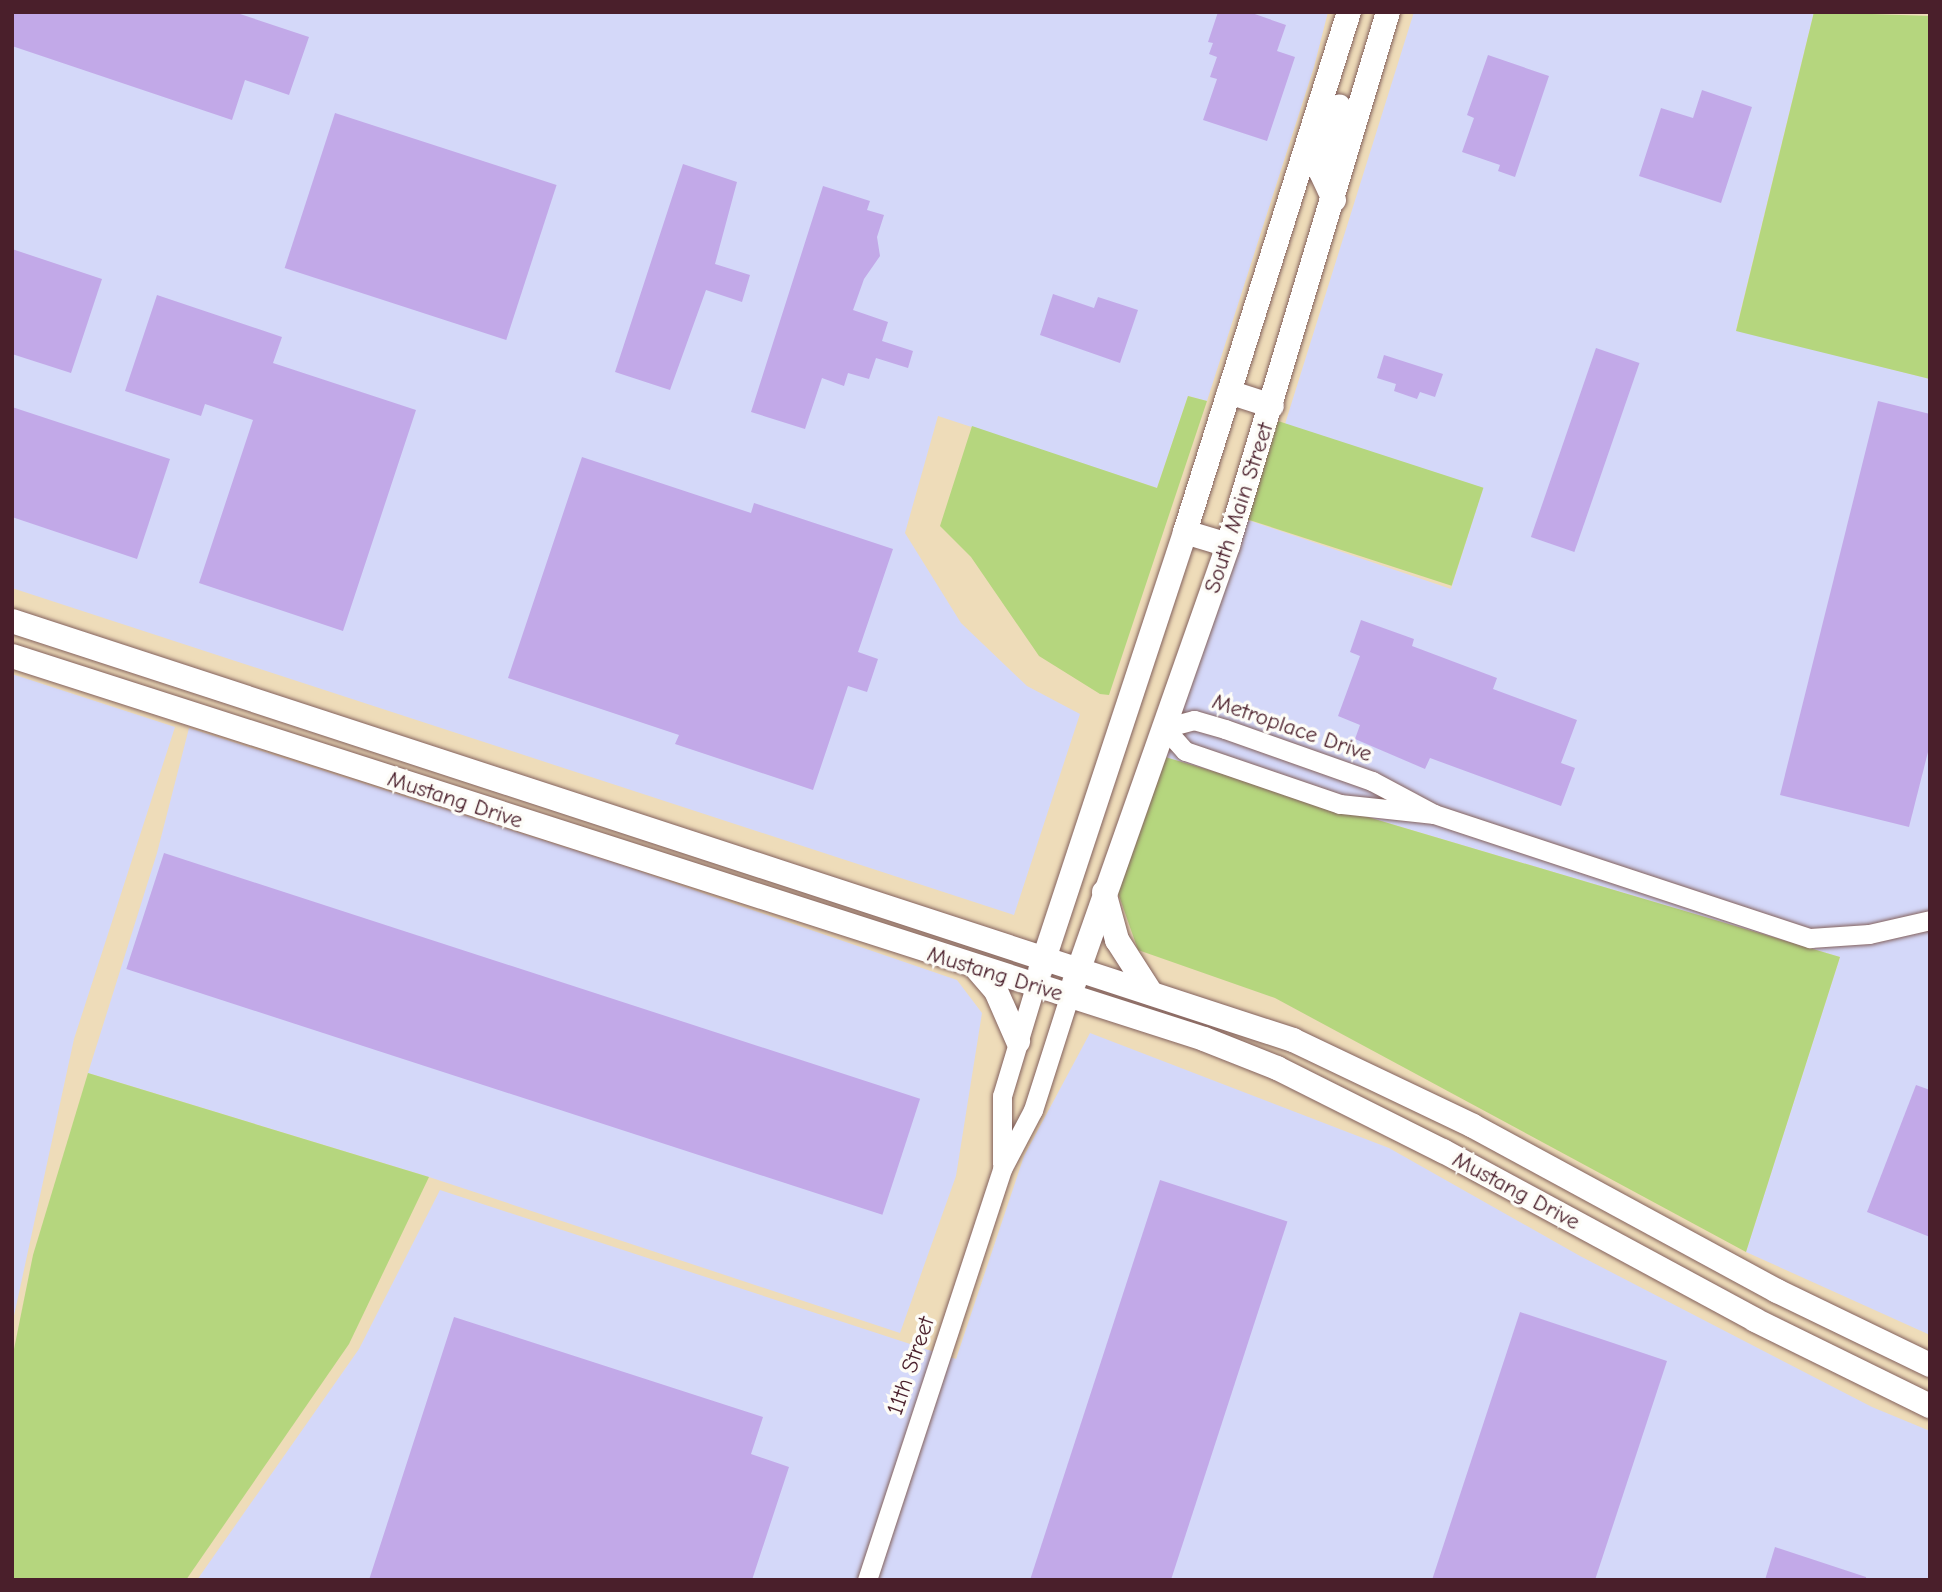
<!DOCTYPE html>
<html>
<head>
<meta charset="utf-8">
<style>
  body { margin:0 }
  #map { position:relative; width:1942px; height:1592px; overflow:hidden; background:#eedcb9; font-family:"Comic Neue",sans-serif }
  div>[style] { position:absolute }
  .built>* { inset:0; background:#d4d8f9 }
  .green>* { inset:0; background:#b5d67e; transform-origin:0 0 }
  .building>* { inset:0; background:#c2a9e8; transform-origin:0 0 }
  .roads { filter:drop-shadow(0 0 2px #83615d) drop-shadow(0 0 2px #83615d) }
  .minor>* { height:19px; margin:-9.5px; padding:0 9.5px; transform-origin:9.5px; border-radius:9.5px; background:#fff }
  .major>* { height:24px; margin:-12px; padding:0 12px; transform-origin:12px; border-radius:12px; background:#fff }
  span { translate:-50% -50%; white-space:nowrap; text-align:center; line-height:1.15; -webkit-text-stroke:7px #fdfcf7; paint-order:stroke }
  .street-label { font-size:23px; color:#4a1f2b }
  .frame { position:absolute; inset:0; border:14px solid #4a1f2b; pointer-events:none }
</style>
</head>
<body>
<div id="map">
  <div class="built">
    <div style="clip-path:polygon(12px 12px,1328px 12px,1314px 67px,1207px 401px,1188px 396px,1157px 488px,938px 416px,905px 533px,961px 623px,1027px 686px,1080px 714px,1014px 915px,12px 588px)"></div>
    <div style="clip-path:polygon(1414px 12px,1814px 12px,1736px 330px,1930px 379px,1930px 1335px,1746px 1252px,1840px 957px,1165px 757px,1245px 519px,1451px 589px,1483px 488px,1285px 424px)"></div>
    <div style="clip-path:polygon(12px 674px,175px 727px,74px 1039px,12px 1325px)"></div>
    <div style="clip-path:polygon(189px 728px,624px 866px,957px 980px,982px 1013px,956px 1176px,900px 1333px,429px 1177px,88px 1073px,157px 853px)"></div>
    <div style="clip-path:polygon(1090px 1033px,1389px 1148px,1580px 1256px,1872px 1407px,1930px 1431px,1930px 1580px,197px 1580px,359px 1349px,440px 1190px,956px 1359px,1024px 1156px)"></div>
  </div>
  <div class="green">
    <div style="clip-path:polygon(1814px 12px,1930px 16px,1930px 379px,1736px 331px)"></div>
    <div style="clip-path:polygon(1188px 396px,1207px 401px,1109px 695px,1100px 694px,1039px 656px,971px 557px,940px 526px,972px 426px,1157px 488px)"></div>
    <div style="left:1278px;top:421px;width:216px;height:103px;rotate:18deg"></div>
    <div style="clip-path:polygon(1165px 757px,1840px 957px,1746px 1252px,1275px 998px,1138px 950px,1117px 890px)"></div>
    <div style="clip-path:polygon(88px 1073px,429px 1177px,349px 1344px,186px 1580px,12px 1580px,12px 1359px,33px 1255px)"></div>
  </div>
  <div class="building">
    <div style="clip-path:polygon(12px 12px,234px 12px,309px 37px,289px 95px,245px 80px,232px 120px,12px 46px)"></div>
    <div style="clip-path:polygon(1218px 12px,1249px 12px,1286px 25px,1277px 51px,1295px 57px,1267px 141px,1203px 120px,1217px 79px,1210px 77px,1217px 57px,1209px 54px,1213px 43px,1208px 42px)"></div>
    <div style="clip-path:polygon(1488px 55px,1549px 76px,1515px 177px,1498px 171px,1500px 165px,1462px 152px,1474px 118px,1467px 115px)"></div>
    <div style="clip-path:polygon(1702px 90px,1752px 107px,1721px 203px,1639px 176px,1661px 108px,1693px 118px)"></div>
    <div style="left:335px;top:113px;width:233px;height:163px;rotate:18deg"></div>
    <div style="clip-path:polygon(683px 164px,737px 182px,715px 264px,750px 275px,742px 302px,706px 290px,670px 390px,615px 372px)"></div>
    <div style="clip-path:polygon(823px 186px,870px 201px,867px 210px,884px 215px,877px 237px,880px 256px,864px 279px,853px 310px,888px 322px,882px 341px,913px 351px,908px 368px,876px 358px,869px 379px,848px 373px,844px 386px,822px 378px,805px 429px,751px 412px)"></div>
    <div style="clip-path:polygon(12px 249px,102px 279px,71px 373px,12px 354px)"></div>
    <div style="clip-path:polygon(1053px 294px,1094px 308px,1098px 297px,1138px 310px,1120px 363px,1040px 335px)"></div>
    <div style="clip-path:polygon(157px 295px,282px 337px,273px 363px,416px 410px,343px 631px,199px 583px,253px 420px,205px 404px,201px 416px,125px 391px)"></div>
    <div style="left:1596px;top:348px;width:46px;height:200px;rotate:19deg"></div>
    <div style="clip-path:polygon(1384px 355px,1443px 374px,1435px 397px,1420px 392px,1417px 399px,1394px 391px,1396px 384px,1377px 378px)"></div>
    <div style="clip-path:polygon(1878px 401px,1930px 414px,1930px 744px,1909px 827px,1780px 795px)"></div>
    <div style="clip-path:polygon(12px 407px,170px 459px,137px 559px,12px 517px)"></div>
    <div style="clip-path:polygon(582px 457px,751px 513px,754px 503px,893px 549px,858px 652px,878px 659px,867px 692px,848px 686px,813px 790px,675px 744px,679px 735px,508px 678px)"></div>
    <div style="clip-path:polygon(1361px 620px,1414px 639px,1412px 646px,1497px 678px,1493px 689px,1577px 720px,1561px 763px,1575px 768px,1561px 806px,1430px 758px,1425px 769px,1355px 739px,1360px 725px,1338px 716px,1360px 656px,1350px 652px)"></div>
    <div style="left:164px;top:853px;width:795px;height:122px;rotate:18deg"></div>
    <div style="clip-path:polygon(1916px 1085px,1930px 1090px,1930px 1237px,1867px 1212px)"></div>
    <div style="left:1160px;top:1180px;width:134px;height:422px;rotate:18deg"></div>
    <div style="clip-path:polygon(1520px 1312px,1667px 1361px,1595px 1580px,1432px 1580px)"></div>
    <div style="clip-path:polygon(454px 1317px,763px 1417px,751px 1454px,789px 1467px,752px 1580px,369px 1580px)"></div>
    <div style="clip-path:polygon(1775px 1547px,1866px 1577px,1866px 1580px,1765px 1580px)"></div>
  </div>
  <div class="roads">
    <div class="minor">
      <div style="left:1434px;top:814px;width:95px;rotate:-173.9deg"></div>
      <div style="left:1340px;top:804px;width:164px;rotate:-161.1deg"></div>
      <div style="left:1185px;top:751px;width:31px;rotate:-132deg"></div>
      <div style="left:1164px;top:728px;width:31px;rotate:-15deg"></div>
      <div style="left:1194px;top:720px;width:32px;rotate:16deg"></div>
      <div style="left:1225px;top:729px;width:156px;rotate:19.5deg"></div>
      <div style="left:1372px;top:781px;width:70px;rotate:28deg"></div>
      <div style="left:1434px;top:814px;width:396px;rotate:18.3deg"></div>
      <div style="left:1810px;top:938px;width:59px;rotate:-3.9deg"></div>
      <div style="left:1869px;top:934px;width:63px;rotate:-12.9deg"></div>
      <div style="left:1002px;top:1164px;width:68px;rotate:-90deg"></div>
      <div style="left:1002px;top:1096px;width:114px;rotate:-73.2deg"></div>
      <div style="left:867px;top:1580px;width:433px;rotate:-71.8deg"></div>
      <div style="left:1002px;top:1169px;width:67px;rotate:-62.3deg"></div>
      <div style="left:1033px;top:1110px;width:119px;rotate:-72.3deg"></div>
    </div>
    <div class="major">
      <div style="left:1334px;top:200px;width:31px;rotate:-115deg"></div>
      <div style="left:1321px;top:172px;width:68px;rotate:-74.7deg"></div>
      <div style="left:1229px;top:392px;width:45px;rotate:18deg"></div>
      <div style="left:1185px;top:532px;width:45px;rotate:16.8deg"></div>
      <div style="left:12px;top:621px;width:1348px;rotate:18.11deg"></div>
      <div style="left:1293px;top:1040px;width:199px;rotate:25.5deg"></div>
      <div style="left:1473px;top:1126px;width:346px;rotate:28.5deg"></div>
      <div style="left:1777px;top:1291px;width:170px;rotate:25.8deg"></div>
      <div style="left:12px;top:656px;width:1252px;rotate:17.81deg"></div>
      <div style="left:1204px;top:1039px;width:79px;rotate:21.7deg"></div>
      <div style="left:1277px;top:1068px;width:186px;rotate:26.6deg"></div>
      <div style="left:1443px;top:1151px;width:355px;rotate:28.4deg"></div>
      <div style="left:1755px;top:1320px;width:195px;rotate:26.2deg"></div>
      <div style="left:1104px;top:892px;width:50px;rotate:74.8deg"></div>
      <div style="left:1117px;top:940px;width:63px;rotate:57.3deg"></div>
      <div style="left:977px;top:969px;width:29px;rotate:49deg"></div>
      <div style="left:996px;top:991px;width:55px;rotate:66.3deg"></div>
      <div style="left:1040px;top:971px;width:462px;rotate:-71.7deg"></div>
      <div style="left:1185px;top:532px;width:545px;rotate:-72.5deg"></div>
      <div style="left:1074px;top:983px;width:464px;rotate:-70.6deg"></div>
      <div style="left:1228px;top:545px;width:556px;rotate:-73.29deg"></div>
    </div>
  </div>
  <div class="street-label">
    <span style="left:1239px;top:508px;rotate:-72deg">South Main Street</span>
    <span style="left:1292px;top:728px;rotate:19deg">Metroplace Drive</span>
    <span style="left:455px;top:800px;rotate:18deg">Mustang Drive</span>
    <span style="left:995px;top:974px;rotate:17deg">Mustang Drive</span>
    <span style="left:1516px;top:1191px;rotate:28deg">Mustang Drive</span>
    <span style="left:911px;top:1366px;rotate:-71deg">11th Street</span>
  </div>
  <div class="frame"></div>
</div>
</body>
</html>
